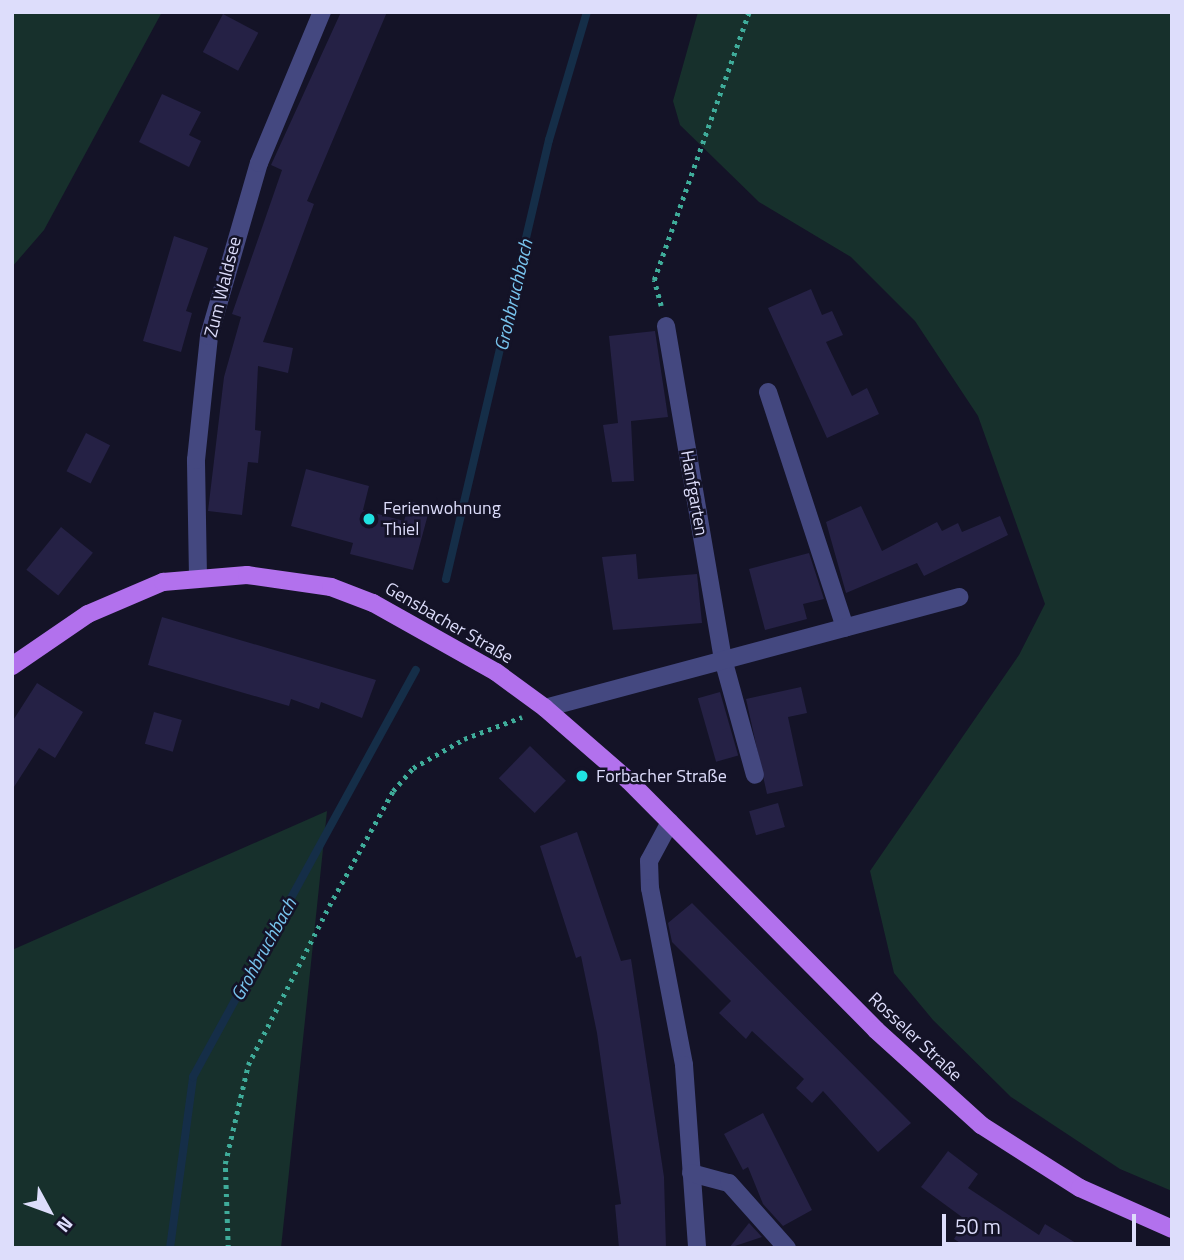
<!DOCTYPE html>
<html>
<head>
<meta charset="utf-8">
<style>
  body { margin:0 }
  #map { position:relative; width:1184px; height:1260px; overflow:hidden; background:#141327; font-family:"Titillium Web",sans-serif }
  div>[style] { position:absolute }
  .green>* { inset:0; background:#17302c }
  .stream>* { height:8px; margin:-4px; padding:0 4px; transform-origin:4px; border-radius:4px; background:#152e48 }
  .building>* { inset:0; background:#252145; transform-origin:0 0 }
  .path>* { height:4.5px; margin-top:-2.25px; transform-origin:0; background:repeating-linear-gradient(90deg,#3fac9a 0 3.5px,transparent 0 8.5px) }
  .minor>* { height:18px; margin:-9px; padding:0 9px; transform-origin:9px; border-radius:9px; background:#444880 }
  .major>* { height:18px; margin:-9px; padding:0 9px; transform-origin:9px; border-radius:9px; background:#b271ed }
  .dots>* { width:19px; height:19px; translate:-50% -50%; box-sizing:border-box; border:4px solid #141327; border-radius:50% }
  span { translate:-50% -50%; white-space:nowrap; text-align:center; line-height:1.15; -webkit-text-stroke:5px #141327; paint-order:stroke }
  .street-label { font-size:18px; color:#ddddfb }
  .poi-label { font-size:18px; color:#ddddfb }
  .left { translate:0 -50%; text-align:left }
  .water-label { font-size:19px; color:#78c4ee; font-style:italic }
  .frame { position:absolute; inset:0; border:14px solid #ddddfb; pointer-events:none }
  .north { position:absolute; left:14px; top:1176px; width:70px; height:70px; -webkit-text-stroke:5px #141327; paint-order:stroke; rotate:131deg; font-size:19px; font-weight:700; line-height:28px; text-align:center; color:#ddddfb }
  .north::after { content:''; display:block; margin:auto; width:24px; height:32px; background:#ddddfb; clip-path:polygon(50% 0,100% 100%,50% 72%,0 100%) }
  .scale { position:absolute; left:942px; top:1214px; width:194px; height:32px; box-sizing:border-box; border:4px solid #ddddfb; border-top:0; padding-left:9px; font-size:21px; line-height:24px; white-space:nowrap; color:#ddddfb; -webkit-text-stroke:5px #141327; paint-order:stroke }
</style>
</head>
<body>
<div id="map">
  <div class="green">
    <div style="clip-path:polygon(12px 12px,162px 12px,44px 230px,12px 267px)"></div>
    <div style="clip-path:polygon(698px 12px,1172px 12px,1172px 1191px,1120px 1169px,1011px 1097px,933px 1020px,894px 973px,870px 871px,1019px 655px,1045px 604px,978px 416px,915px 321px,851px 257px,759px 202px,680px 125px,673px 101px)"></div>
    <div style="clip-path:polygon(327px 811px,281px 1248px,12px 1248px,12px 950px)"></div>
  </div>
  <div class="stream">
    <div style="left:446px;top:579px;width:451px;rotate:-76.8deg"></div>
    <div style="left:549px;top:140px;width:134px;rotate:-73.5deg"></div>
    <div style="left:170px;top:1248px;width:173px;rotate:-82.3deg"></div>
    <div style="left:193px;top:1077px;width:464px;rotate:-61.3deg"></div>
  </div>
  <div class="building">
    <div style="clip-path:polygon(341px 12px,387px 12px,307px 201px,314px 204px,263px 342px,293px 348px,288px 373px,258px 366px,255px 430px,261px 431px,258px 463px,248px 462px,242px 515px,208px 511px,224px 377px,241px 317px,232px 314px,282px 170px,271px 165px)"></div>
    <div style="left:223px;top:14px;width:40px;height:43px;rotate:28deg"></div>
    <div style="clip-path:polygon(162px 94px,201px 112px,189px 135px,201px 141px,189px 167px,139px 142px)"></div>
    <div style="clip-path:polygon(174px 236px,208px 248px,186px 311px,192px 313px,181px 352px,143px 341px)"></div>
    <div style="clip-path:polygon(811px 289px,822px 315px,832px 311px,843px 335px,826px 342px,852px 396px,867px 388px,879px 414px,827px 438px,768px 308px)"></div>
    <div style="clip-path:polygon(655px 331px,668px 417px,631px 421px,634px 481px,612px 482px,603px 425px,618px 423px,609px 336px)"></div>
    <div style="left:86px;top:433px;width:27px;height:43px;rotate:27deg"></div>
    <div style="clip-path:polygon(306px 469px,369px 486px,363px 510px,404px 521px,410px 501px,430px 507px,413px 570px,350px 554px,353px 543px,291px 526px)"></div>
    <div style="clip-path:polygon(861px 506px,882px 551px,937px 522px,942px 531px,958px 523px,962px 532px,1000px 516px,1008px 535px,924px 576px,917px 563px,846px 593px,826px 522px)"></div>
    <div style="left:61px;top:527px;width:41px;height:55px;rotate:39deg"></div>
    <div style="clip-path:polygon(809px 553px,824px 599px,803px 604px,807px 619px,765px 630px,749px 569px)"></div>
    <div style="clip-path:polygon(636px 554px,638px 579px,697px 574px,702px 623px,613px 630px,602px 557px)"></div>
    <div style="clip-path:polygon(162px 617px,376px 680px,362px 718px,321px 702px,319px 709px,291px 699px,289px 706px,148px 665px)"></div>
    <div style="clip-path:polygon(37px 683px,83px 712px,55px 758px,39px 748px,12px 790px,12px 722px)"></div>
    <div style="clip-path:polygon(801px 687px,807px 713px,788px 717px,803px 786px,767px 794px,746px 699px)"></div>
    <div style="left:720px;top:692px;width:66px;height:23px;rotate:74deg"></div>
    <div style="left:154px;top:712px;width:29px;height:33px;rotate:16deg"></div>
    <div style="left:530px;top:746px;width:50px;height:45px;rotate:44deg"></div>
    <div style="left:778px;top:803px;width:25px;height:30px;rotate:74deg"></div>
    <div style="clip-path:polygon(577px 832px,621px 961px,631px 959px,664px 1177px,666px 1248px,619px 1248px,615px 1205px,621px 1204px,597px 1033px,581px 956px,576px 958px,540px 846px)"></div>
    <div style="clip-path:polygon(692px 903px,911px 1123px,878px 1152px,823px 1091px,812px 1103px,796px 1088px,804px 1079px,752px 1031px,746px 1039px,719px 1013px,731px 1001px,672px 942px,668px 923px)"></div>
    <div style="clip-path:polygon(763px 1113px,812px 1210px,783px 1226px,763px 1204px,748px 1167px,743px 1170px,724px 1134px)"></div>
    <div style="clip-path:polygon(948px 1151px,978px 1174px,968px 1188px,1039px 1235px,1045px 1224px,1084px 1248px,968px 1248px,954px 1239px,966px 1220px,921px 1187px)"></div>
    <div style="clip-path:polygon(749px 1223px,762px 1237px,729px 1248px)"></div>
  </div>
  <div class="path">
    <div style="left:661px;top:306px;width:27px;rotate:-105deg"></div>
    <div style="left:654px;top:280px;width:284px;rotate:-70.5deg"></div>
    <div style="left:228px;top:1248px;width:84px;rotate:-92deg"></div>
    <div style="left:225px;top:1164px;width:102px;rotate:-76.9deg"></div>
    <div style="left:248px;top:1065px;width:178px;rotate:-63deg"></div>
    <div style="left:329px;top:906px;width:132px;rotate:-60.9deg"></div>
    <div style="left:393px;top:791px;width:30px;rotate:-49deg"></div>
    <div style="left:413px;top:768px;width:59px;rotate:-29.6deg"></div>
    <div style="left:464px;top:739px;width:62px;rotate:-20.8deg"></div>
  </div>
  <div class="minor">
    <div style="left:666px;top:326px;width:338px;rotate:80.3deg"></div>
    <div style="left:723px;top:659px;width:120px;rotate:74.6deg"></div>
    <div style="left:768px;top:392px;width:248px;rotate:71.9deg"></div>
    <div style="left:198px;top:577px;width:117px;rotate:-91deg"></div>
    <div style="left:196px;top:460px;width:125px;rotate:-84deg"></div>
    <div style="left:209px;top:336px;width:180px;rotate:-73.9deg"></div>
    <div style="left:259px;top:163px;width:164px;rotate:-67.4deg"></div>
    <div style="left:545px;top:708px;width:429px;rotate:-15deg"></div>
    <div style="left:670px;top:822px;width:44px;rotate:118.3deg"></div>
    <div style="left:649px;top:861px;width:27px;rotate:88deg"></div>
    <div style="left:650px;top:888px;width:180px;rotate:79.1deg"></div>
    <div style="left:684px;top:1065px;width:183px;rotate:85.9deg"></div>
    <div style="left:691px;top:1173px;width:39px;rotate:15deg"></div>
    <div style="left:729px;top:1183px;width:87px;rotate:48.3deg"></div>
  </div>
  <div class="major">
    <div style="left:12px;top:666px;width:92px;rotate:-34.4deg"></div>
    <div style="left:88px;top:614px;width:82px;rotate:-23.1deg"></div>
    <div style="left:163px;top:582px;width:84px;rotate:-4.8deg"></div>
    <div style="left:247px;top:575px;width:85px;rotate:8.1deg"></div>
    <div style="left:331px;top:587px;width:45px;rotate:20.9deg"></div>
    <div style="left:373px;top:603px;width:141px;rotate:29.3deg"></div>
    <div style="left:496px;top:672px;width:61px;rotate:36.3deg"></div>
    <div style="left:545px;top:708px;width:111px;rotate:41deg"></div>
    <div style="left:629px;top:781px;width:351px;rotate:45.2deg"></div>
    <div style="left:876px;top:1030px;width:142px;rotate:42.1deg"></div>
    <div style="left:981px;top:1125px;width:117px;rotate:32.5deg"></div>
    <div style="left:1080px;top:1188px;width:101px;rotate:24deg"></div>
  </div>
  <div class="dots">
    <div style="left:369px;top:519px;background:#20e3e2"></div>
    <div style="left:582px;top:776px;background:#20e3e2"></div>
  </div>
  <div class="street-label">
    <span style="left:223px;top:287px;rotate:-76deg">Zum Waldsee</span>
    <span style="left:694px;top:493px;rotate:80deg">Hanfgarten</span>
    <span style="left:449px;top:623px;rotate:30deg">Gensbacher Straße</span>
    <span style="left:915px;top:1037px;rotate:43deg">Rosseler Straße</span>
  </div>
  <div class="poi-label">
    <span class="left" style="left:383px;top:519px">Ferienwohnung<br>Thiel</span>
    <span class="left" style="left:596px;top:776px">Forbacher Straße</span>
  </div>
  <div class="water-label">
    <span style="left:513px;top:295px;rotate:-77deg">Grohbruchbach</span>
    <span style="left:263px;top:949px;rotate:-61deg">Grohbruchbach</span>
  </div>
  <div class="frame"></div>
  <div class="north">N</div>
  <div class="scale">50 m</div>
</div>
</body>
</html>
